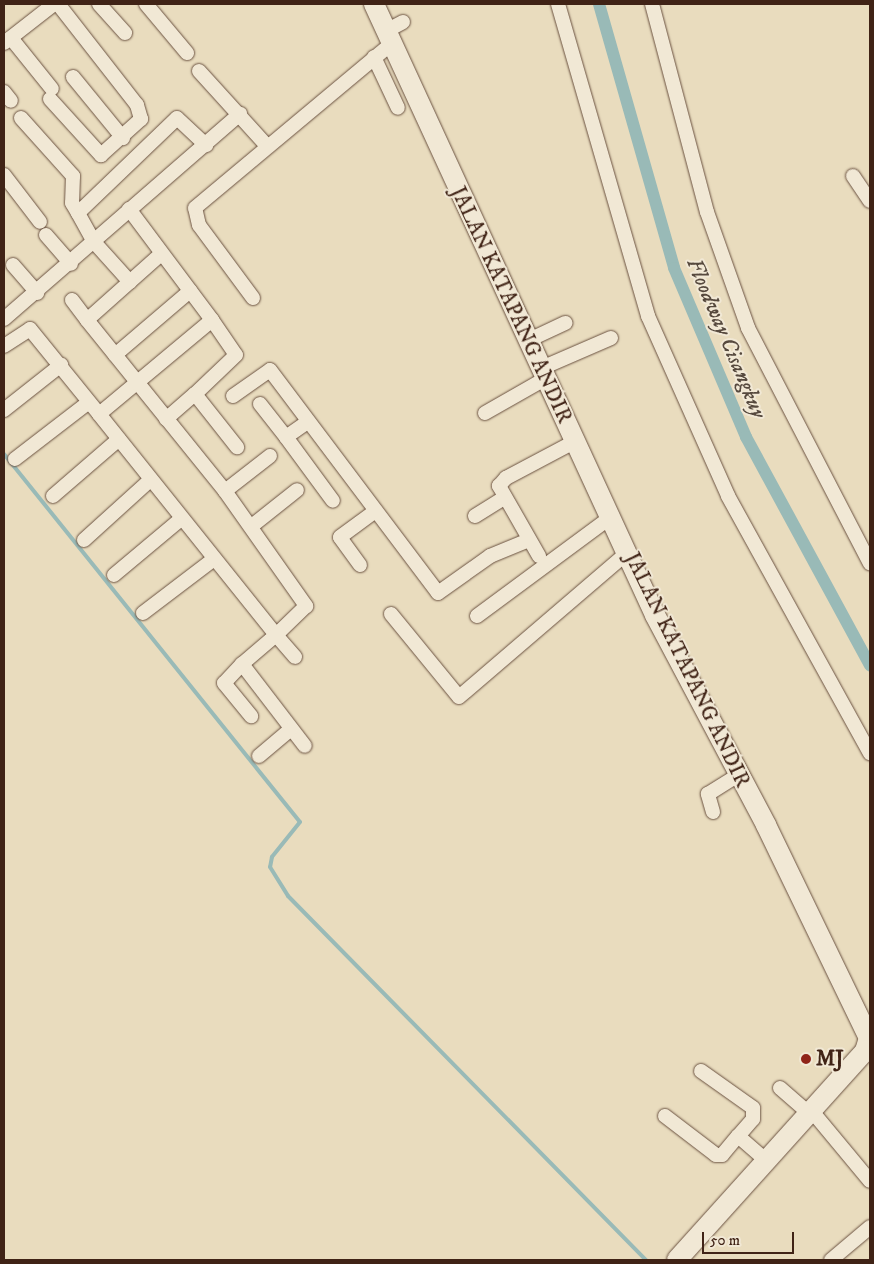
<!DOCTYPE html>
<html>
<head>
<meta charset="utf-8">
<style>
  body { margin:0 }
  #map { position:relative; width:874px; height:1264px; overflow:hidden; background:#e9dcbe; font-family:"IM FELL DW Pica",serif }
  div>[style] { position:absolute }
  .stream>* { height:4px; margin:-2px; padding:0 2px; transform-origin:2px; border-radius:2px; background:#99bab7 }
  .canal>* { height:12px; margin:-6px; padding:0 6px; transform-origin:6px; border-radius:6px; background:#99bab7 }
  .roads { filter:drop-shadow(0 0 1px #6a5140) drop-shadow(0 0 1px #6a5140) }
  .street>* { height:14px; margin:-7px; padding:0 7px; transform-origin:7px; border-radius:7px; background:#f1e8d5 }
  .secondary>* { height:20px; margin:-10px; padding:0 10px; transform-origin:10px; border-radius:10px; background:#f1e8d5 }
  .dots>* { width:14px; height:14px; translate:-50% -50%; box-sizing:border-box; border:2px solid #f1e8d5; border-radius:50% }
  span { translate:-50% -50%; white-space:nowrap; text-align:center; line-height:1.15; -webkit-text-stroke:4px #f1e8d5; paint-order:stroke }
  .street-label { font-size:21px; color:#402316 }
  .poi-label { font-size:21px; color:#402316; font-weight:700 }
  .left { translate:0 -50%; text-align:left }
  .water-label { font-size:22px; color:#56493e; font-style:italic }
  .frame { position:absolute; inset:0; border:5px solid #402316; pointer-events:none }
  .scale { position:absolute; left:702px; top:1232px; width:92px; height:22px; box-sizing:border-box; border:2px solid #402316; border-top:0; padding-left:6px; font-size:15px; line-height:18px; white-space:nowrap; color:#402316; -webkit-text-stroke:4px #f1e8d5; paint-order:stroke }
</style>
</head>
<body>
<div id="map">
  <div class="stream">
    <div style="left:4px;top:454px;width:472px;rotate:51.2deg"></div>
    <div style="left:300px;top:822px;width:45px;rotate:128.7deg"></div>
    <div style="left:272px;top:857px;width:10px;rotate:101deg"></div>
    <div style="left:270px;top:867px;width:34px;rotate:58deg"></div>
    <div style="left:288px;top:896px;width:511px;rotate:45.48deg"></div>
  </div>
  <div class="canal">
    <div style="left:599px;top:4px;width:274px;rotate:74.1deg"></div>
    <div style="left:674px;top:268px;width:184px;rotate:66.9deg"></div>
    <div style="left:746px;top:437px;width:260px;rotate:61.5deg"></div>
  </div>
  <div class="roads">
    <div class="street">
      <div style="left:99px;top:4px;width:39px;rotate:48deg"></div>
      <div style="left:146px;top:4px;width:64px;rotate:50.1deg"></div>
      <div style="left:558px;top:4px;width:325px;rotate:73.9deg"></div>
      <div style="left:648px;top:316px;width:197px;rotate:66deg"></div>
      <div style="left:728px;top:496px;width:294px;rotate:61.1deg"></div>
      <div style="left:652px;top:4px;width:215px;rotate:75.2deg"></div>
      <div style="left:707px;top:212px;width:123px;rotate:70.5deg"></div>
      <div style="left:748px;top:328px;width:265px;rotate:62.6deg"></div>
      <div style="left:388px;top:30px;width:17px;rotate:-28deg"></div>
      <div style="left:11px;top:38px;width:65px;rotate:51.2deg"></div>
      <div style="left:4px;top:43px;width:63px;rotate:-38deg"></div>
      <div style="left:374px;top:57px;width:56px;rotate:64.8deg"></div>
      <div style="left:199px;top:71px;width:101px;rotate:47.8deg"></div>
      <div style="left:73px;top:77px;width:79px;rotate:50.7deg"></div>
      <div style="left:4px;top:92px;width:11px;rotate:52deg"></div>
      <div style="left:50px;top:99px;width:76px;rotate:47.7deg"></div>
      <div style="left:101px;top:155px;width:54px;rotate:-42deg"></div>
      <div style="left:141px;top:119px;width:15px;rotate:-106deg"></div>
      <div style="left:137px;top:105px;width:128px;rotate:-128deg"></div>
      <div style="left:21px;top:118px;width:78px;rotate:48.1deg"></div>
      <div style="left:73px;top:176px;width:27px;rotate:92deg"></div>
      <div style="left:72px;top:203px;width:12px;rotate:59deg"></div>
      <div style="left:4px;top:175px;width:59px;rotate:52.5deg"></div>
      <div style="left:853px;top:176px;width:30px;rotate:56deg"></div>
      <div style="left:129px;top:209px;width:139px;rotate:53.2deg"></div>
      <div style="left:212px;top:320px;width:147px;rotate:140.2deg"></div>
      <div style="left:99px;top:414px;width:283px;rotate:51.3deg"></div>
      <div style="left:276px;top:635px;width:45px;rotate:139.5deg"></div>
      <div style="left:242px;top:664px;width:103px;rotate:52.5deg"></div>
      <div style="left:46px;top:235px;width:38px;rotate:49deg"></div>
      <div style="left:161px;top:254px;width:99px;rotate:138.3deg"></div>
      <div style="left:87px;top:320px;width:220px;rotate:51.1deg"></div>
      <div style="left:225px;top:491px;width:57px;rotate:-37.9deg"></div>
      <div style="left:13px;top:265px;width:37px;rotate:49deg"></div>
      <div style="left:130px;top:282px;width:54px;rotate:-132deg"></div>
      <div style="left:94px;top:242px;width:33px;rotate:-119deg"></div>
      <div style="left:78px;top:213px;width:137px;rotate:-43.8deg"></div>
      <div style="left:177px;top:118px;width:40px;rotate:43deg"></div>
      <div style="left:253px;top:298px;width:91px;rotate:-126.5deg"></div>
      <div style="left:199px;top:225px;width:17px;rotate:-103deg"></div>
      <div style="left:195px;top:208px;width:257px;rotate:-39.9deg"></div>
      <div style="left:72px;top:300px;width:25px;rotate:53deg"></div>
      <div style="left:4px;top:319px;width:313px;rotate:-41deg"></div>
      <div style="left:212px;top:320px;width:42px;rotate:55.6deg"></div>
      <div style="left:236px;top:355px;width:57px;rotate:136.4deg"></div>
      <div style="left:195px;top:394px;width:68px;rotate:51.6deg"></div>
      <div style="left:531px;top:339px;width:38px;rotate:-25deg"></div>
      <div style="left:4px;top:346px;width:31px;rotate:-33deg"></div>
      <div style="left:30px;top:329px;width:109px;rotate:50.9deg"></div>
      <div style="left:115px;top:355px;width:99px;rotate:-40.5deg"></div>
      <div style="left:544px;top:367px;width:73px;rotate:-23.4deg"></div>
      <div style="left:233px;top:396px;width:45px;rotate:-35.1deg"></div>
      <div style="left:270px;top:370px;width:279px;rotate:53deg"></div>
      <div style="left:438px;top:593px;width:64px;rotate:-35.4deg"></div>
      <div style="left:490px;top:556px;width:42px;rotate:-22.3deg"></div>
      <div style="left:260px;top:404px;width:42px;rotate:51.8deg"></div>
      <div style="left:286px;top:437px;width:24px;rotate:-35deg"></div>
      <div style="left:4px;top:410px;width:73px;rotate:-38.3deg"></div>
      <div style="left:485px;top:413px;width:73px;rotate:-29.7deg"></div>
      <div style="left:166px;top:419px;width:38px;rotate:-41deg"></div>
      <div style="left:286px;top:437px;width:79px;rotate:53.7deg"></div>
      <div style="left:15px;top:459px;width:93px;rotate:-37.6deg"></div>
      <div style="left:225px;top:491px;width:141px;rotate:54.8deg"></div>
      <div style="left:306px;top:606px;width:42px;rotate:136deg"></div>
      <div style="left:276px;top:635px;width:29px;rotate:49deg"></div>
      <div style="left:53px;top:496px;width:87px;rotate:-40.8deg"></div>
      <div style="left:475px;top:516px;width:34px;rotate:-32deg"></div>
      <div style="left:253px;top:525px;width:56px;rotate:-38.5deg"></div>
      <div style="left:84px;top:540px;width:88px;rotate:-42.2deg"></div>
      <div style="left:539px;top:556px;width:81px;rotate:-119.7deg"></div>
      <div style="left:499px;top:486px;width:11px;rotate:-49deg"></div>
      <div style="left:506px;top:478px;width:79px;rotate:-27.9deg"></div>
      <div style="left:360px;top:565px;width:34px;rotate:-126deg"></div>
      <div style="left:340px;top:537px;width:42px;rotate:-36.3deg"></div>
      <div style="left:114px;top:575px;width:87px;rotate:-39.9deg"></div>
      <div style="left:143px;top:613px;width:89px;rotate:-37.3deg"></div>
      <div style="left:391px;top:614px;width:107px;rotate:50.7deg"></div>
      <div style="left:459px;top:697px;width:223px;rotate:-40.6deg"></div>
      <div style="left:477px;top:616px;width:168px;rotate:-36.5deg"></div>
      <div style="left:242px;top:664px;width:26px;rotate:133deg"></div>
      <div style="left:224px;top:683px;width:43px;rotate:50.7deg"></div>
      <div style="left:259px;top:756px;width:42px;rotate:-40.2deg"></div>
      <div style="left:713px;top:812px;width:19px;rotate:-106deg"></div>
      <div style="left:708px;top:794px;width:36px;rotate:-32deg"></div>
      <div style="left:701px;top:1071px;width:64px;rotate:35.4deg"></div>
      <div style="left:753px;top:1108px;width:11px;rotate:90deg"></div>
      <div style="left:753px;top:1119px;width:23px;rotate:131deg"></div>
      <div style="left:780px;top:1088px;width:38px;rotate:41deg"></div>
      <div style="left:811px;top:1110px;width:92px;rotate:50.3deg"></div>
      <div style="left:665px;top:1116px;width:64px;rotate:37.4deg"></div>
      <div style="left:716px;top:1155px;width:6px"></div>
      <div style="left:722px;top:1155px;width:25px;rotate:-50deg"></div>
      <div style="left:738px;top:1136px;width:37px;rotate:41deg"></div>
      <div style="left:831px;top:1260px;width:51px;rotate:-40.2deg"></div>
    </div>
    <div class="secondary">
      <div style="left:374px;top:4px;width:673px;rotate:65.3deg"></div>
      <div style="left:655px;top:615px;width:238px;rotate:62.1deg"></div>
      <div style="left:766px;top:825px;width:237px;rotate:64.2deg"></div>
      <div style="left:869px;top:1038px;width:14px;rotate:107deg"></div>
      <div style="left:865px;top:1051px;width:281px;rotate:132deg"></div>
    </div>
  </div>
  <div class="dots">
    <div style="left:806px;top:1059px;background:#8f2418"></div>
  </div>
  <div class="street-label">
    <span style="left:511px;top:305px;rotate:65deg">JALAN KATAPANG ANDIR</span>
    <span style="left:687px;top:670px;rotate:64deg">JALAN KATAPANG ANDIR</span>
  </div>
  <div class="poi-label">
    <span class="left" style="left:816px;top:1059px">MJ</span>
  </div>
  <div class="water-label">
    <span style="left:726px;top:338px;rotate:67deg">Floodway Cisangkuy</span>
  </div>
  <div class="frame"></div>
  <div class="scale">50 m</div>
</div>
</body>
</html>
